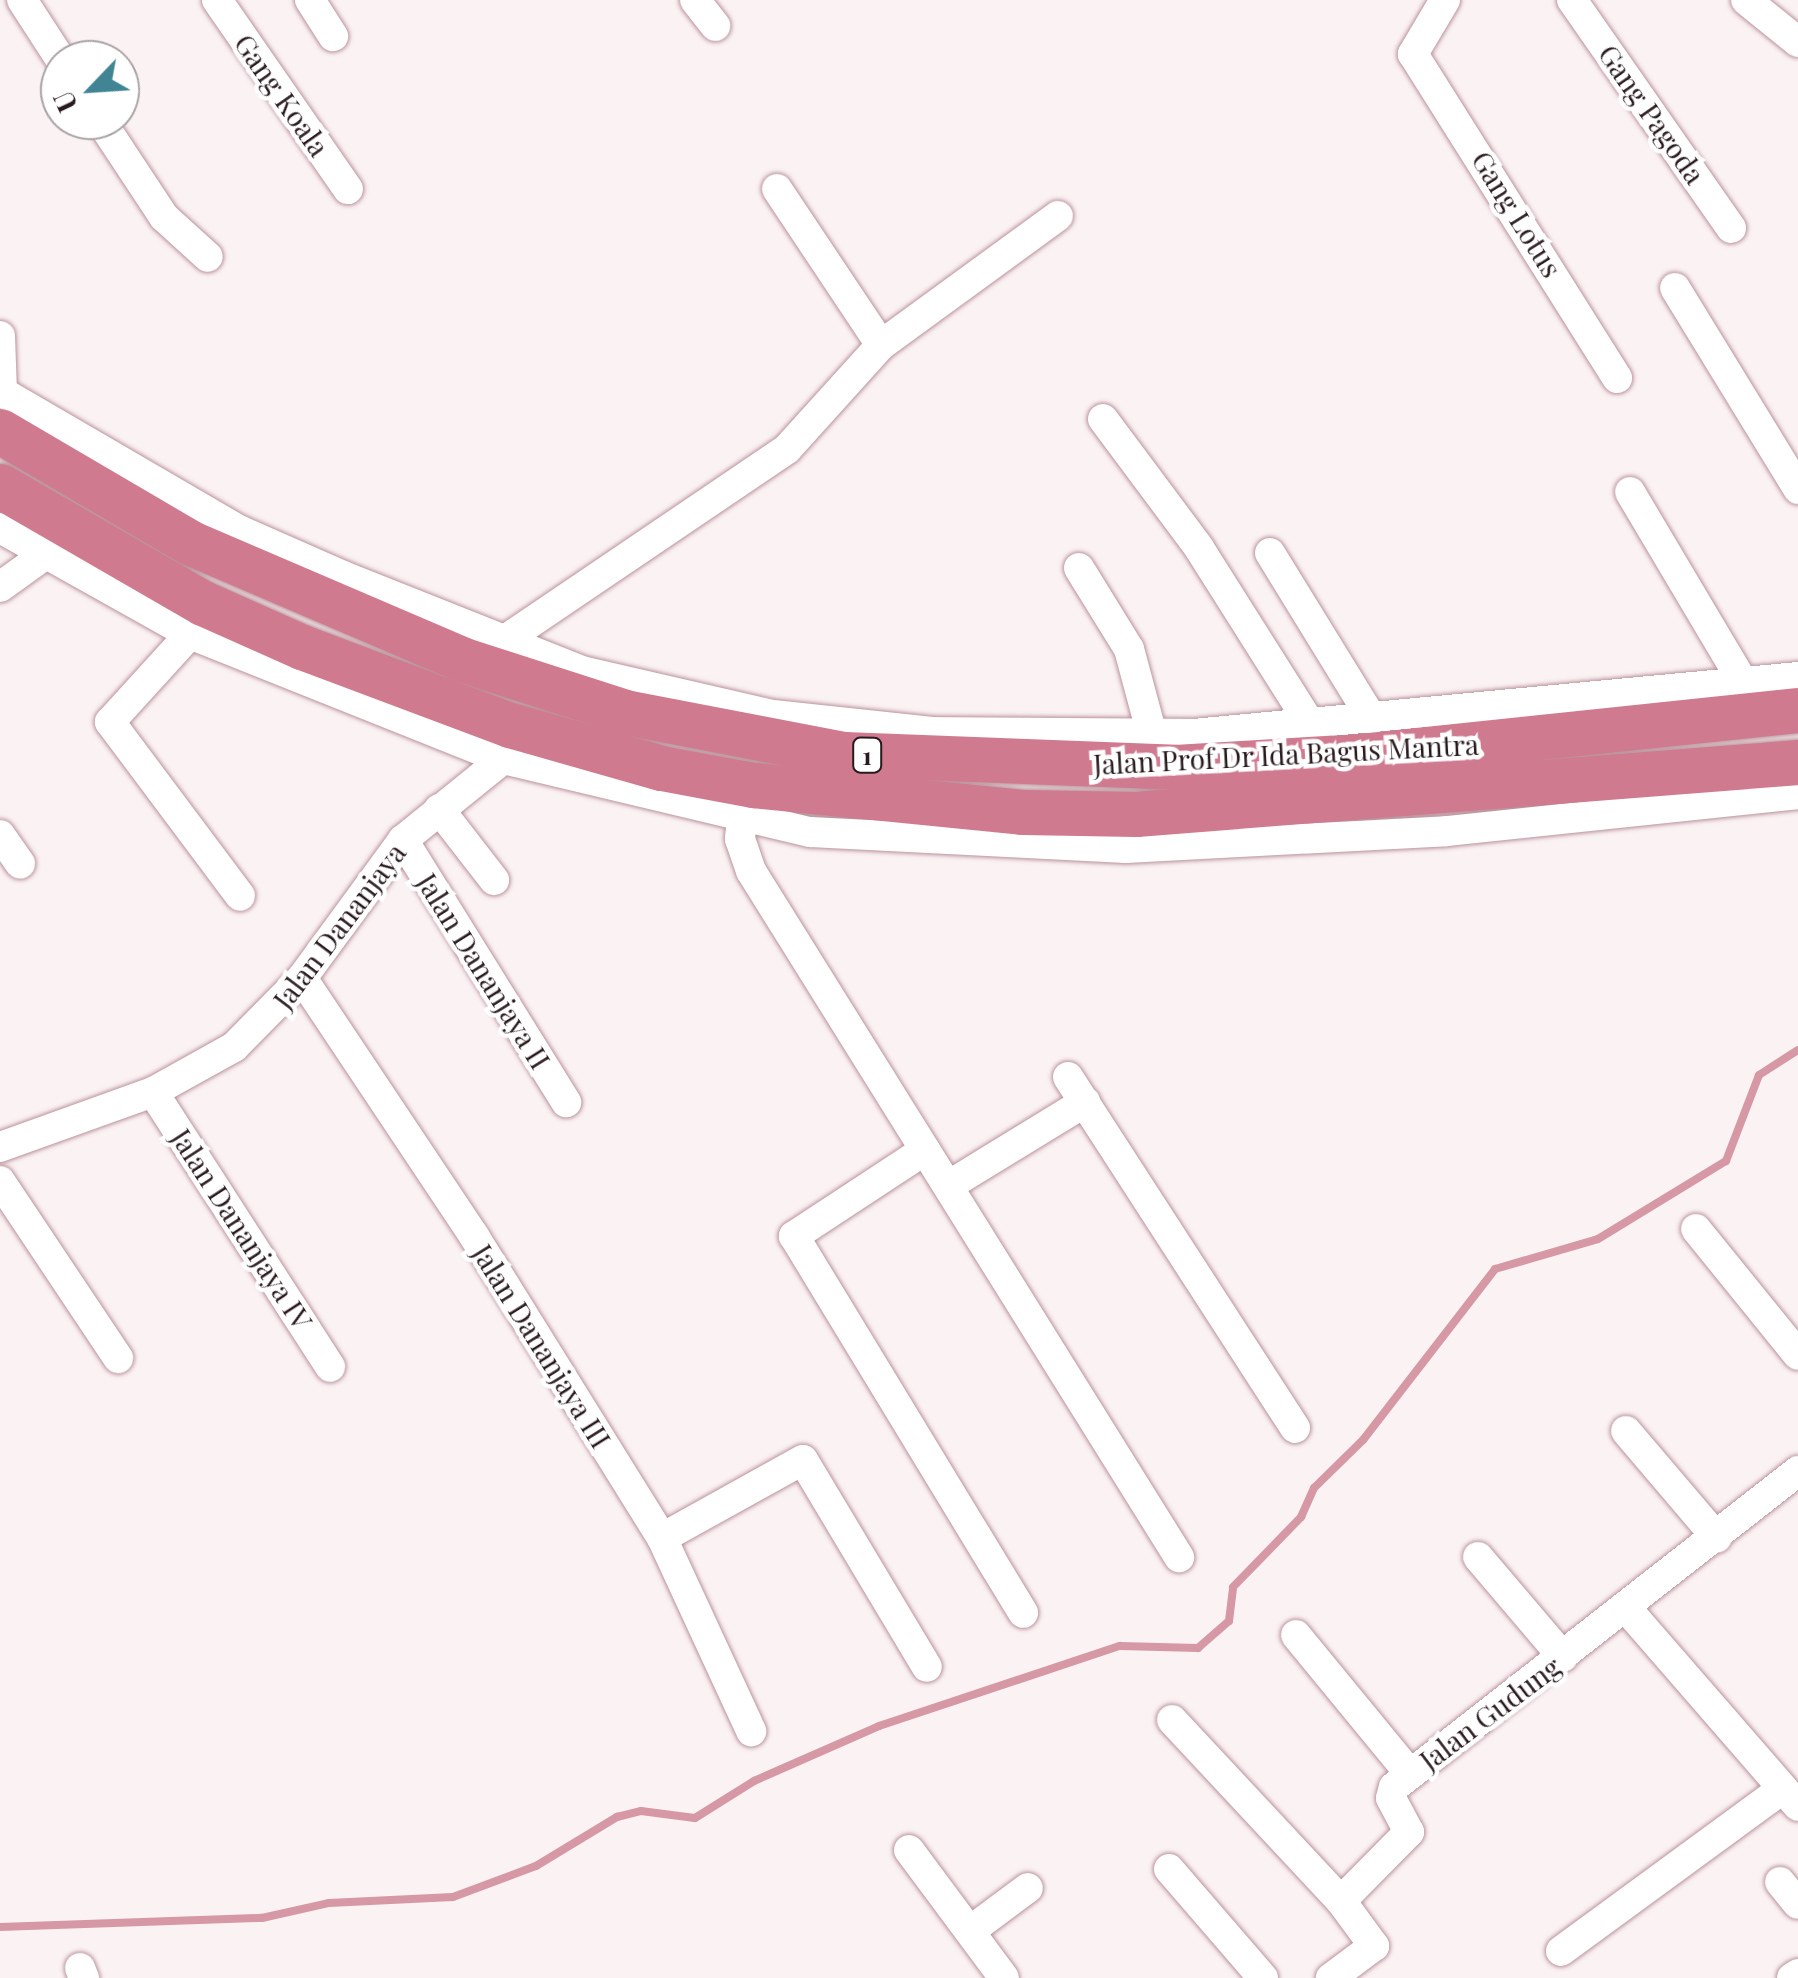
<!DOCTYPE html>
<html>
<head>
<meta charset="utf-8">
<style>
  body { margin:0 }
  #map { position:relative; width:1798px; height:1978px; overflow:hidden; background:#fbf2f4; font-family:"Playfair Display",serif }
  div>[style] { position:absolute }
  .stream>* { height:8px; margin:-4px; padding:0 4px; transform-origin:4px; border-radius:4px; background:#d698a5 }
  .roads { filter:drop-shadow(0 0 2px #ba939b) drop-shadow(0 0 2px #ba939b) }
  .minor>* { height:30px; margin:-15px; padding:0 15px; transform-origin:15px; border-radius:15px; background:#fff }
  .highway>* { height:45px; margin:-22.5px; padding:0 22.5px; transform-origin:22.5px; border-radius:22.5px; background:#d07a8f }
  span { translate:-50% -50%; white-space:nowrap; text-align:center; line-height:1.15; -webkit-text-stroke:9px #fff; paint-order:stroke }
  .shield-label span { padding:2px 8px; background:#fff; border:2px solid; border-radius:8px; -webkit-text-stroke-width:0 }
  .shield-label { font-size:25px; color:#291a1d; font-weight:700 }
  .street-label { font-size:28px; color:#291a1d }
  .north { position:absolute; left:40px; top:40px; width:100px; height:100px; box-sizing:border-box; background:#fff; border:2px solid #a9a3a5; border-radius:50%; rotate:245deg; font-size:28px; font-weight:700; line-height:40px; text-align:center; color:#291a1d }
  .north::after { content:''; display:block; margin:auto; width:35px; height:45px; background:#418594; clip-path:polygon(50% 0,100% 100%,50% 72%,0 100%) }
</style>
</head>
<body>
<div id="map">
  <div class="stream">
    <div style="left:0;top:1927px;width:262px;rotate:-2deg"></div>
    <div style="left:262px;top:1918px;width:69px;rotate:-12.6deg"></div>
    <div style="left:329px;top:1903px;width:124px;rotate:-2.8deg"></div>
    <div style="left:453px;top:1897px;width:89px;rotate:-20.5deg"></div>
    <div style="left:536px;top:1866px;width:95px;rotate:-31.2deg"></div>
    <div style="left:617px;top:1817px;width:25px;rotate:-14deg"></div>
    <div style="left:641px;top:1811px;width:54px;rotate:7.4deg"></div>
    <div style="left:695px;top:1818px;width:70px;rotate:-32.1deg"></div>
    <div style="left:754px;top:1781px;width:137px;rotate:-23.7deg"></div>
    <div style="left:879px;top:1726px;width:254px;rotate:-18.4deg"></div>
    <div style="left:1120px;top:1646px;width:78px;rotate:1.5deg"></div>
    <div style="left:1198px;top:1648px;width:41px;rotate:-41.1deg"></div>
    <div style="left:1229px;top:1621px;width:34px;rotate:-83deg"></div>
    <div style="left:1233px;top:1587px;width:98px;rotate:-45.8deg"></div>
    <div style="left:1301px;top:1517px;width:32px;rotate:-66deg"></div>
    <div style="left:1314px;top:1488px;width:69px;rotate:-44.4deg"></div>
    <div style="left:1363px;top:1440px;width:216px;rotate:-52.3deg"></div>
    <div style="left:1495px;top:1269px;width:107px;rotate:-16.2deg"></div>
    <div style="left:1598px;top:1239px;width:150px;rotate:-31.4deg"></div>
    <div style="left:1726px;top:1161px;width:92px;rotate:-69deg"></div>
    <div style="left:1759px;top:1075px;width:46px;rotate:-32.7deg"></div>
  </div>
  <div class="roads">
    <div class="minor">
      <div style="left:22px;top:0;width:72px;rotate:57deg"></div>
      <div style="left:217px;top:0;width:230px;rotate:55.3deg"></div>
      <div style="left:310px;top:0;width:43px;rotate:57.4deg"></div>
      <div style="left:695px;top:0;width:33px;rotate:52deg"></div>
      <div style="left:1445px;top:0;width:63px;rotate:120.7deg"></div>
      <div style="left:1413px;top:54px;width:383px;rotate:57.8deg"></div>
      <div style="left:1572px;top:0;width:278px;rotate:55.1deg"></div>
      <div style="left:1746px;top:0;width:67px;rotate:38.9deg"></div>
      <div style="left:100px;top:120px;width:116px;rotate:56.6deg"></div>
      <div style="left:164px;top:217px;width:59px;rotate:42.3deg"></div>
      <div style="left:777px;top:189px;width:187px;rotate:56.3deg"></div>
      <div style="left:1675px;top:288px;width:236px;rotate:58.5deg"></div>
      <div style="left:0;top:336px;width:56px;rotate:88deg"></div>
      <div style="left:0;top:391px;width:279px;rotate:30.2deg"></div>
      <div style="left:241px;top:531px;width:111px;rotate:23.8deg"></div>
      <div style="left:343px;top:576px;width:257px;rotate:21.7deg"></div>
      <div style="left:582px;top:671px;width:196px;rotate:13deg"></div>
      <div style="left:773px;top:715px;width:160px;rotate:6.1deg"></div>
      <div style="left:932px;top:732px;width:261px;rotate:0.4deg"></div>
      <div style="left:1193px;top:734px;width:608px;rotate:-5.38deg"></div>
      <div style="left:1103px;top:419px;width:161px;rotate:53.3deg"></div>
      <div style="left:1199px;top:548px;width:209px;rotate:57.7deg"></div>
      <div style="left:1630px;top:492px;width:221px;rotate:59.3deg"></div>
      <div style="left:0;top:528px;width:218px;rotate:29.2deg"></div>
      <div style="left:190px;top:634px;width:337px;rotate:21.8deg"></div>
      <div style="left:503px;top:759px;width:316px;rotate:13.4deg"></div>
      <div style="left:810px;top:832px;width:316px;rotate:2.9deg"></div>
      <div style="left:1126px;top:848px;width:321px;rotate:-3deg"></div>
      <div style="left:1447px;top:831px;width:353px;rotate:-6deg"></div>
      <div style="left:1270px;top:553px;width:195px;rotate:58.4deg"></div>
      <div style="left:1079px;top:568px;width:95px;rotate:58.3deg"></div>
      <div style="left:1129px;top:649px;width:89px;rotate:75deg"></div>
      <div style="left:0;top:587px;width:53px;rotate:-35.8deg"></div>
      <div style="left:190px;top:634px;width:119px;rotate:132.3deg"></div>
      <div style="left:110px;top:722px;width:217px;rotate:53.2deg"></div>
      <div style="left:502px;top:642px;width:344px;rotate:-34.1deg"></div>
      <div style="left:787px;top:449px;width:140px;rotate:-47.9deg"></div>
      <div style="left:881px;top:345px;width:219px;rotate:-36.1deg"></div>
      <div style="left:439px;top:809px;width:90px;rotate:52.2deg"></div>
      <div style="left:742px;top:819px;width:20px;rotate:96deg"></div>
      <div style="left:740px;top:839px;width:34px;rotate:71deg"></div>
      <div style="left:751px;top:871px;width:809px;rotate:58.04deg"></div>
      <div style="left:0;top:835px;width:35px;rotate:55deg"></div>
      <div style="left:403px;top:840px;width:309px;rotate:58.1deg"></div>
      <div style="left:302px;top:978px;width:310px;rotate:56.3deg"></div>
      <div style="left:474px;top:1236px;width:356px;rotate:58.1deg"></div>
      <div style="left:662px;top:1538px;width:213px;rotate:65.2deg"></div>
      <div style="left:1068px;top:1077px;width:418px;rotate:57.1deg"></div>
      <div style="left:153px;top:1092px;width:327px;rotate:57.2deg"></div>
      <div style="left:0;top:1147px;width:163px;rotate:-19.8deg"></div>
      <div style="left:153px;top:1092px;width:93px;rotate:-29.1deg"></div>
      <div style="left:234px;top:1047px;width:97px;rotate:-45.4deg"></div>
      <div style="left:302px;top:978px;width:171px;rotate:-53.8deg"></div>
      <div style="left:403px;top:840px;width:129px;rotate:-39deg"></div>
      <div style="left:925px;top:1150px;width:157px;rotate:146.7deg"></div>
      <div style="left:794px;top:1236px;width:441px;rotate:58.7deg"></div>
      <div style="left:0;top:1181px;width:213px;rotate:56.3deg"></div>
      <div style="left:948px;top:1186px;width:161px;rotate:-31.5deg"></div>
      <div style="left:1696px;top:1229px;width:162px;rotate:51deg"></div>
      <div style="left:1626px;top:1431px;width:140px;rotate:49.6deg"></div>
      <div style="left:662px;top:1538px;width:161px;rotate:-29deg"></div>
      <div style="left:803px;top:1460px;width:241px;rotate:59.1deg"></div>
      <div style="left:1478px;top:1557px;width:131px;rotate:49.6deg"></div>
      <div style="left:1627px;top:1609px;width:261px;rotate:49deg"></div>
      <div style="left:1296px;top:1635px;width:180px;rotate:50.6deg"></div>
      <div style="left:1172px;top:1720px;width:248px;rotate:47deg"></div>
      <div style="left:1341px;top:1901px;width:56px;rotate:53.7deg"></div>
      <div style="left:1374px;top:1946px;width:54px;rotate:143.3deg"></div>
      <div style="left:909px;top:1850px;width:159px;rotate:53.4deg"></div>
      <div style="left:1169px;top:1869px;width:144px;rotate:49.2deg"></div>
      <div style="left:1780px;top:1882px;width:28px;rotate:51deg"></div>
      <div style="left:1341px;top:1901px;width:97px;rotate:-45.4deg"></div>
      <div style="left:1409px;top:1832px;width:38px;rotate:-118deg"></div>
      <div style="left:1391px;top:1798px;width:11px;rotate:-75deg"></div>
      <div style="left:1394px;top:1787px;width:513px;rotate:-38.03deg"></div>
      <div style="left:970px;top:1931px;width:72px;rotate:-36.6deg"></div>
      <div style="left:1561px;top:1951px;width:274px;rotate:-36.2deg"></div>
      <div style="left:80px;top:1968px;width:11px;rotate:68deg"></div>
      <div style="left:1792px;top:1978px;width:7px;rotate:-34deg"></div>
    </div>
    <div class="highway">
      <div style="left:0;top:431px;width:221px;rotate:30.4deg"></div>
      <div style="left:191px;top:543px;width:294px;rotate:23.2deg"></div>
      <div style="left:461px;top:659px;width:172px;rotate:17.9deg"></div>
      <div style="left:625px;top:712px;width:223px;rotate:10.9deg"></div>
      <div style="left:844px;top:754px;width:331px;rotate:2.2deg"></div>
      <div style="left:1175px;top:767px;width:184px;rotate:-3.4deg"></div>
      <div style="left:1359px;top:756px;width:441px;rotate:-6deg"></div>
      <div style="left:0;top:486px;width:234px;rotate:30deg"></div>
      <div style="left:203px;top:603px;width:108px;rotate:24deg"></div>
      <div style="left:302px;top:647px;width:222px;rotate:20.6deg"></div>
      <div style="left:510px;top:725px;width:157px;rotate:15.9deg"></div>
      <div style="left:661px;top:768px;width:94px;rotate:10.5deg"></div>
      <div style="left:753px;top:785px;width:270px;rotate:5.7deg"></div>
      <div style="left:1022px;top:812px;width:114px;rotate:1deg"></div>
      <div style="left:1136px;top:814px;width:664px;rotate:-4.49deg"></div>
    </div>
  </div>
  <div class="shield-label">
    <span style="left:867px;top:755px">1</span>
  </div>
  <div class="street-label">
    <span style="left:282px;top:95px;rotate:55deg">Gang Koala</span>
    <span style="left:1652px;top:114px;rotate:55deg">Gang Pagoda</span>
    <span style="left:1517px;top:214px;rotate:58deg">Gang Lotus</span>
    <span style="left:1286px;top:754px;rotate:-3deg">Jalan Prof Dr Ida Bagus Mantra</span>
    <span style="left:339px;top:926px;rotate:-53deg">Jalan Dananjaya</span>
    <span style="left:484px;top:971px;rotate:58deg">Jalan Dananjaya II</span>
    <span style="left:242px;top:1229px;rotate:57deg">Jalan Dananjaya IV</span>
    <span style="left:542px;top:1346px;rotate:58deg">Jalan Dananjaya III</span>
    <span style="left:1490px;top:1713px;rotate:-37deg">Jalan Gudung</span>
  </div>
  <div class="north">U</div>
</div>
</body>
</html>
